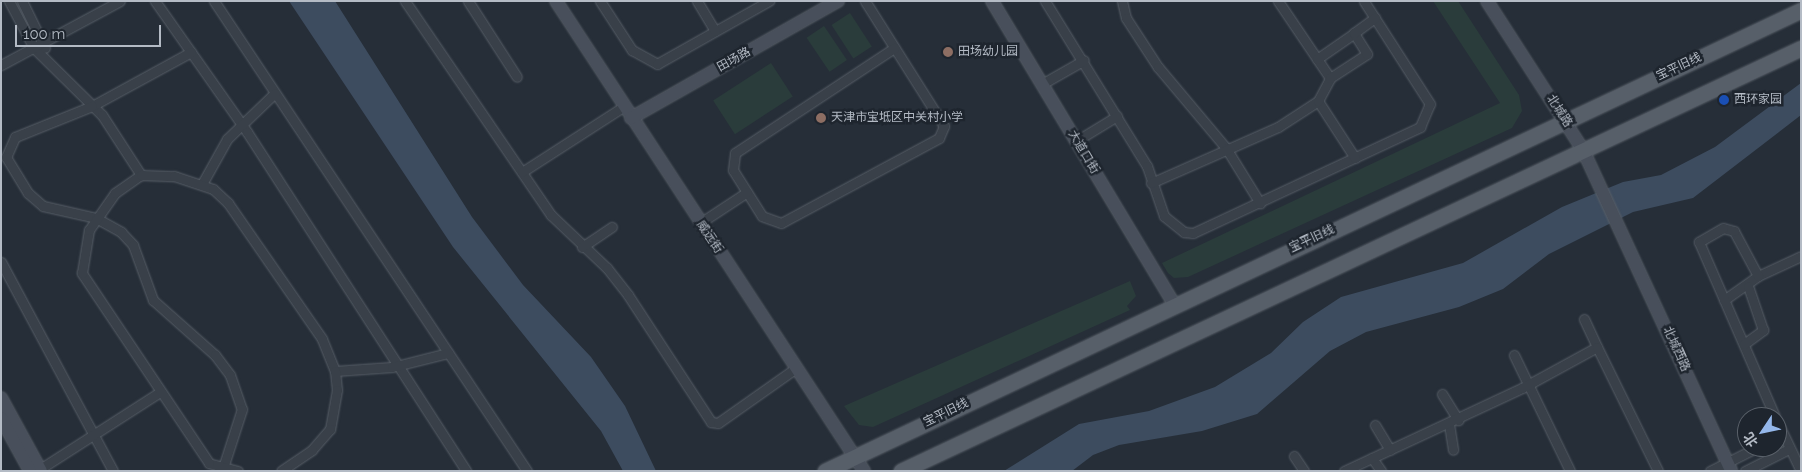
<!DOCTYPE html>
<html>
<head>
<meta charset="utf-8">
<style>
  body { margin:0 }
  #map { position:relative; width:1802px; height:472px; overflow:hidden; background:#262e38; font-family:Raleway,"Noto Sans SC",sans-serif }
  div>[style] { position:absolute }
  .green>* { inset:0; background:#2a3c3b; transform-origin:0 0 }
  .water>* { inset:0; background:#3d4c5f }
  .roads { filter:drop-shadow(0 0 1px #575e67) drop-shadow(0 0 1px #575e67) }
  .street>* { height:9px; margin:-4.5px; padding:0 4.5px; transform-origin:4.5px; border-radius:4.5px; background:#394049 }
  .secondary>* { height:12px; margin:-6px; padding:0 6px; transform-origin:6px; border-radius:6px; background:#484f5b }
  .primary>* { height:15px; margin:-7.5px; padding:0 7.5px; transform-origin:7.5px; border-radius:7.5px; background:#575f69 }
  .dots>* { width:14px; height:14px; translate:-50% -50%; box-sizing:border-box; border:2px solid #1e252e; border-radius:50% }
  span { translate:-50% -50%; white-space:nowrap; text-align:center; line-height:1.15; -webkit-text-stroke:5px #1e252e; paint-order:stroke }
  .poi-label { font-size:12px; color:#b4bbc5 }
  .left { translate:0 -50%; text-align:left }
  .street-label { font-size:12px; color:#b4bbc5 }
  .frame { position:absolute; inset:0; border:2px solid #b4bbc5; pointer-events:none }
  .north { position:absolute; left:1737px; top:407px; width:50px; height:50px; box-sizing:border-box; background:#1e252e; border:1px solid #5a616a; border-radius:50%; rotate:236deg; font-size:14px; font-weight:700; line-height:20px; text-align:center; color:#b4bbc5 }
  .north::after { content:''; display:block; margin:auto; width:18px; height:22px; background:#94b7ea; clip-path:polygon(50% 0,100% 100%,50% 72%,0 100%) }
  .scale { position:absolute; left:15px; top:25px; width:146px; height:22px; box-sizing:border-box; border:2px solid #b4bbc5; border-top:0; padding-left:6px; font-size:15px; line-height:18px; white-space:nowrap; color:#b4bbc5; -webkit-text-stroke:4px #1e252e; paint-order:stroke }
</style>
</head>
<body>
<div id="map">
  <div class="green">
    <div style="clip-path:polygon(1433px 1px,1458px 1px,1519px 95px,1522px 111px,1512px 128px,1188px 277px,1174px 278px,1168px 273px,1162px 263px,1500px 103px)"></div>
    <div style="left:850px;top:13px;width:40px;height:22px;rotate:57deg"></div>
    <div style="left:824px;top:26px;width:41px;height:21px;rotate:56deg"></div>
    <div style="left:771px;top:63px;width:40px;height:69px;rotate:57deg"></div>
    <div style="clip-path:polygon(1130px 281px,1136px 296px,1127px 306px,1130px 310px,873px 427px,859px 425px,844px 406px)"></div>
  </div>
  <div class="water">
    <div style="clip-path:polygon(289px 1px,335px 1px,472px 217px,523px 285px,591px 357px,625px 406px,656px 471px,623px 471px,601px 431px,453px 247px)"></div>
    <div style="clip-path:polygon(1801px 83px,1801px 115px,1693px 198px,1633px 212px,1549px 254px,1503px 289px,1459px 307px,1366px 332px,1330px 351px,1257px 414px,1202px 431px,1119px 445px,1093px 455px,1072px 471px,1004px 471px,1079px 424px,1149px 411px,1215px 387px,1271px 353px,1303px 322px,1341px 297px,1463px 263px,1562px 207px,1623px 182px,1661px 175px,1715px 147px)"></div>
  </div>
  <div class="roads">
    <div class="street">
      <div style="left:9px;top:1px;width:53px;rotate:62deg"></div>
      <div style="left:34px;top:48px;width:95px;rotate:44.6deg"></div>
      <div style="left:102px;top:115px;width:72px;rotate:57deg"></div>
      <div style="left:22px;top:1px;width:52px;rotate:63.9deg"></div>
      <div style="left:155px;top:1px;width:160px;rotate:54.9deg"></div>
      <div style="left:247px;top:132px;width:404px;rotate:57.1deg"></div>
      <div style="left:214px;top:1px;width:565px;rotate:56.34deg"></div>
      <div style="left:405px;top:1px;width:259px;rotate:55.7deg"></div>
      <div style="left:551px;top:215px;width:77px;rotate:43.4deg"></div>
      <div style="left:607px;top:268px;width:34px;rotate:52deg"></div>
      <div style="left:628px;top:295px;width:152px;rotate:56.8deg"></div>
      <div style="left:711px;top:422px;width:7px;rotate:8deg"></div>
      <div style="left:718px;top:423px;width:95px;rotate:-35.2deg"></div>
      <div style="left:468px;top:1px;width:90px;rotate:57.2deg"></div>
      <div style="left:600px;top:1px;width:59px;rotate:56.9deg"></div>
      <div style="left:632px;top:50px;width:29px;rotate:29deg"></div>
      <div style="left:657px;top:64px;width:129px;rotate:-29.4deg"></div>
      <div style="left:697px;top:1px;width:35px;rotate:59deg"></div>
      <div style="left:865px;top:1px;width:148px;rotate:57.7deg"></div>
      <div style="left:944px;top:126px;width:13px;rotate:113deg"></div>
      <div style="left:939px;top:138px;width:179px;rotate:151.7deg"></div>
      <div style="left:781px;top:223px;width:20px;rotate:-160deg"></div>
      <div style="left:762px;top:216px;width:54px;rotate:-122.2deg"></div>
      <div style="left:733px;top:170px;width:17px;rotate:-83deg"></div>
      <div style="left:735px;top:153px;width:191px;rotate:-33.4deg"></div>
      <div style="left:1045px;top:1px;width:194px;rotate:58.3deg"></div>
      <div style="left:1147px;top:166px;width:53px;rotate:71.2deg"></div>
      <div style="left:1164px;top:216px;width:26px;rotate:39deg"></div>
      <div style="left:1184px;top:232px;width:9px;rotate:6deg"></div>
      <div style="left:1193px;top:233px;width:251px;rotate:-25deg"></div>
      <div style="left:1420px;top:127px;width:25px;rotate:-67deg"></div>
      <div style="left:1430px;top:104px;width:122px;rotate:-122.7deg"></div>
      <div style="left:1122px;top:1px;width:17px;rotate:77deg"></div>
      <div style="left:1126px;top:18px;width:59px;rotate:56.9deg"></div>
      <div style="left:1158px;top:67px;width:106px;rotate:50deg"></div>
      <div style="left:1226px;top:148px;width:65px;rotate:58.3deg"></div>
      <div style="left:1278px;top:1px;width:93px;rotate:56deg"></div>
      <div style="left:191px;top:52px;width:113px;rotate:151.4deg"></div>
      <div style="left:92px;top:106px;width:83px;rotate:158.1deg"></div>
      <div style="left:15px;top:137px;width:22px;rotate:114deg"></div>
      <div style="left:6px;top:157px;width:42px;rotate:58.6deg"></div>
      <div style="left:28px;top:193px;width:20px;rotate:41deg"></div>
      <div style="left:43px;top:206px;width:54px;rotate:12.8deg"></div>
      <div style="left:96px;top:218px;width:29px;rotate:29deg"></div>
      <div style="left:121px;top:232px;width:18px;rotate:47deg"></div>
      <div style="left:133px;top:245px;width:59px;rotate:70deg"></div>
      <div style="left:153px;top:300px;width:83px;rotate:41.6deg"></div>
      <div style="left:215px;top:355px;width:25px;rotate:53deg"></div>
      <div style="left:230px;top:375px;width:36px;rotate:71deg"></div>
      <div style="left:242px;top:409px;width:65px;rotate:107.9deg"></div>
      <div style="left:1317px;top:59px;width:47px;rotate:-34.7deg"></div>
      <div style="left:1px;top:65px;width:135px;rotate:-28.3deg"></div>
      <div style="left:1042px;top:84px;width:48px;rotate:-29.7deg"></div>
      <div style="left:1318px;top:101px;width:68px;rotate:57deg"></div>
      <div style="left:1076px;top:141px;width:48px;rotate:-31.4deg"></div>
      <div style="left:522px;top:172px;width:120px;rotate:-32.8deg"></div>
      <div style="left:1151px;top:183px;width:139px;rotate:-23.8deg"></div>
      <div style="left:1278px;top:127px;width:48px;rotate:-33deg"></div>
      <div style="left:1318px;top:101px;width:26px;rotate:-62deg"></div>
      <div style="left:1330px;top:78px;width:44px;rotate:-33deg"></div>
      <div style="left:1367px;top:54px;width:25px;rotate:-122deg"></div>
      <div style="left:1354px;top:33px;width:26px;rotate:-36deg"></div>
      <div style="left:202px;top:184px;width:51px;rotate:-60.9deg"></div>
      <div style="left:227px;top:139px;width:66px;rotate:-43.8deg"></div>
      <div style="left:700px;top:223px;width:56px;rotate:-33.4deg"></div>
      <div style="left:582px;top:247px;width:36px;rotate:-34deg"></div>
      <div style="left:1px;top:262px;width:237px;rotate:61.8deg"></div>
      <div style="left:1758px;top:276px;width:47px;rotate:-24.9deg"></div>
      <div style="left:1724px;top:300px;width:42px;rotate:-35.2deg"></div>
      <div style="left:1758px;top:276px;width:51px;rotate:-118.1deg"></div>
      <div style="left:1734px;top:231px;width:11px;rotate:-165deg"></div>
      <div style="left:1723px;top:228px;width:28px;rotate:150deg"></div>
      <div style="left:1699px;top:242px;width:191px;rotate:66.5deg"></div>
      <div style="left:1584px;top:319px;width:31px;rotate:65deg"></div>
      <div style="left:1744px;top:344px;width:24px;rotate:-36deg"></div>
      <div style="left:1763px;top:330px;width:46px;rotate:-108.8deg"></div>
      <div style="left:1514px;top:355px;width:129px;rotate:64.2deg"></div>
      <div style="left:335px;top:371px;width:57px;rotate:-4deg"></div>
      <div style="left:392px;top:367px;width:58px;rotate:-14deg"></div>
      <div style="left:1442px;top:394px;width:31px;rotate:58deg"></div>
      <div style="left:1777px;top:421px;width:55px;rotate:64.4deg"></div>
      <div style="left:1449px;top:424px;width:26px;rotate:81deg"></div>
      <div style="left:1375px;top:425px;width:29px;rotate:59deg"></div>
      <div style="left:1294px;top:456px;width:18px;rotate:56deg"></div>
      <div style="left:1372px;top:458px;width:16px;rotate:55deg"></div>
      <div style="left:40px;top:469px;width:143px;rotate:-32.7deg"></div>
      <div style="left:238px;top:471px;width:30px;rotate:-165deg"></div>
      <div style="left:209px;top:463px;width:229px;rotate:-123.8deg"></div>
      <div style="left:82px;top:273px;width:44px;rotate:-80.8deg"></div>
      <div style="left:89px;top:230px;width:45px;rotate:-54.9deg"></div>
      <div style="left:115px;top:193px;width:32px;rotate:-35deg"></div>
      <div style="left:141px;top:175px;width:33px;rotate:2deg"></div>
      <div style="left:174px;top:176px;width:41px;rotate:18.4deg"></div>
      <div style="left:213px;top:189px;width:21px;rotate:43deg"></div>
      <div style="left:228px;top:203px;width:165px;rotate:55.3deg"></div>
      <div style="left:322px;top:339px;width:35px;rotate:68deg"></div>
      <div style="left:335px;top:371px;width:19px;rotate:84deg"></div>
      <div style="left:337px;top:390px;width:40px;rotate:100deg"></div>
      <div style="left:330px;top:429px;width:28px;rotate:131deg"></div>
      <div style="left:312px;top:450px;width:37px;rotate:146deg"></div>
      <div style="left:1344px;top:471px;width:196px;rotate:-25deg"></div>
      <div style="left:1522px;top:388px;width:85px;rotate:-28.7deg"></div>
      <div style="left:1597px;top:347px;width:138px;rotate:63.8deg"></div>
      <div style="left:1710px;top:471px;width:54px;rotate:-26.6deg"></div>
      <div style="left:1745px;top:471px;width:49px;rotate:-26.6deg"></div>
    </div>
    <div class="secondary">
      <div style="left:556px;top:1px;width:562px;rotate:56.76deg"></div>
      <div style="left:992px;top:1px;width:353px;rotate:59deg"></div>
      <div style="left:1487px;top:1px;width:177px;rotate:57.2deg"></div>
      <div style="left:1583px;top:150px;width:353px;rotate:65.2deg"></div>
      <div style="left:631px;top:118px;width:238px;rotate:-29.5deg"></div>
      <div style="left:1px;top:398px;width:83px;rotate:61.3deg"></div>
      <div style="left:1px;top:418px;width:60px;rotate:61.3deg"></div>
    </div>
    <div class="primary">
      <div style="left:825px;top:471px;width:1079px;rotate:-25.28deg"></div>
      <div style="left:901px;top:471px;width:994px;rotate:-25.17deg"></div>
    </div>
  </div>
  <div class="dots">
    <div style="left:948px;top:52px;background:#8d6e63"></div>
    <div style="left:1724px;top:100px;background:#1a4fb4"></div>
    <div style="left:821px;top:118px;background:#8d6e63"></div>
  </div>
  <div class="poi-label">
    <span class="left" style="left:958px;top:52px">田场幼儿园</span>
    <span class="left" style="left:1734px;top:100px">西环家园</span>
    <span class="left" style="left:831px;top:118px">天津市宝坻区中关村小学</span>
  </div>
  <div class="street-label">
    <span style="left:734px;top:60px;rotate:-29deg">田场路</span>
    <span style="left:1679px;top:67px;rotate:-25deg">宝平旧线</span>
    <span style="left:1559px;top:111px;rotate:57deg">北城路</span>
    <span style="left:1083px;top:152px;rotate:59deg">大道口街</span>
    <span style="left:709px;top:237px;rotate:56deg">威远街</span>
    <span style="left:1312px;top:239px;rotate:-25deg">宝平旧线</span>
    <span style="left:1676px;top:349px;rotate:66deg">北城西路</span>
    <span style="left:946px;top:413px;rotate:-26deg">宝平旧线</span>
  </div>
  <div class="frame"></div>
  <div class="north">北</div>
  <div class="scale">100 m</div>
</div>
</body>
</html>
